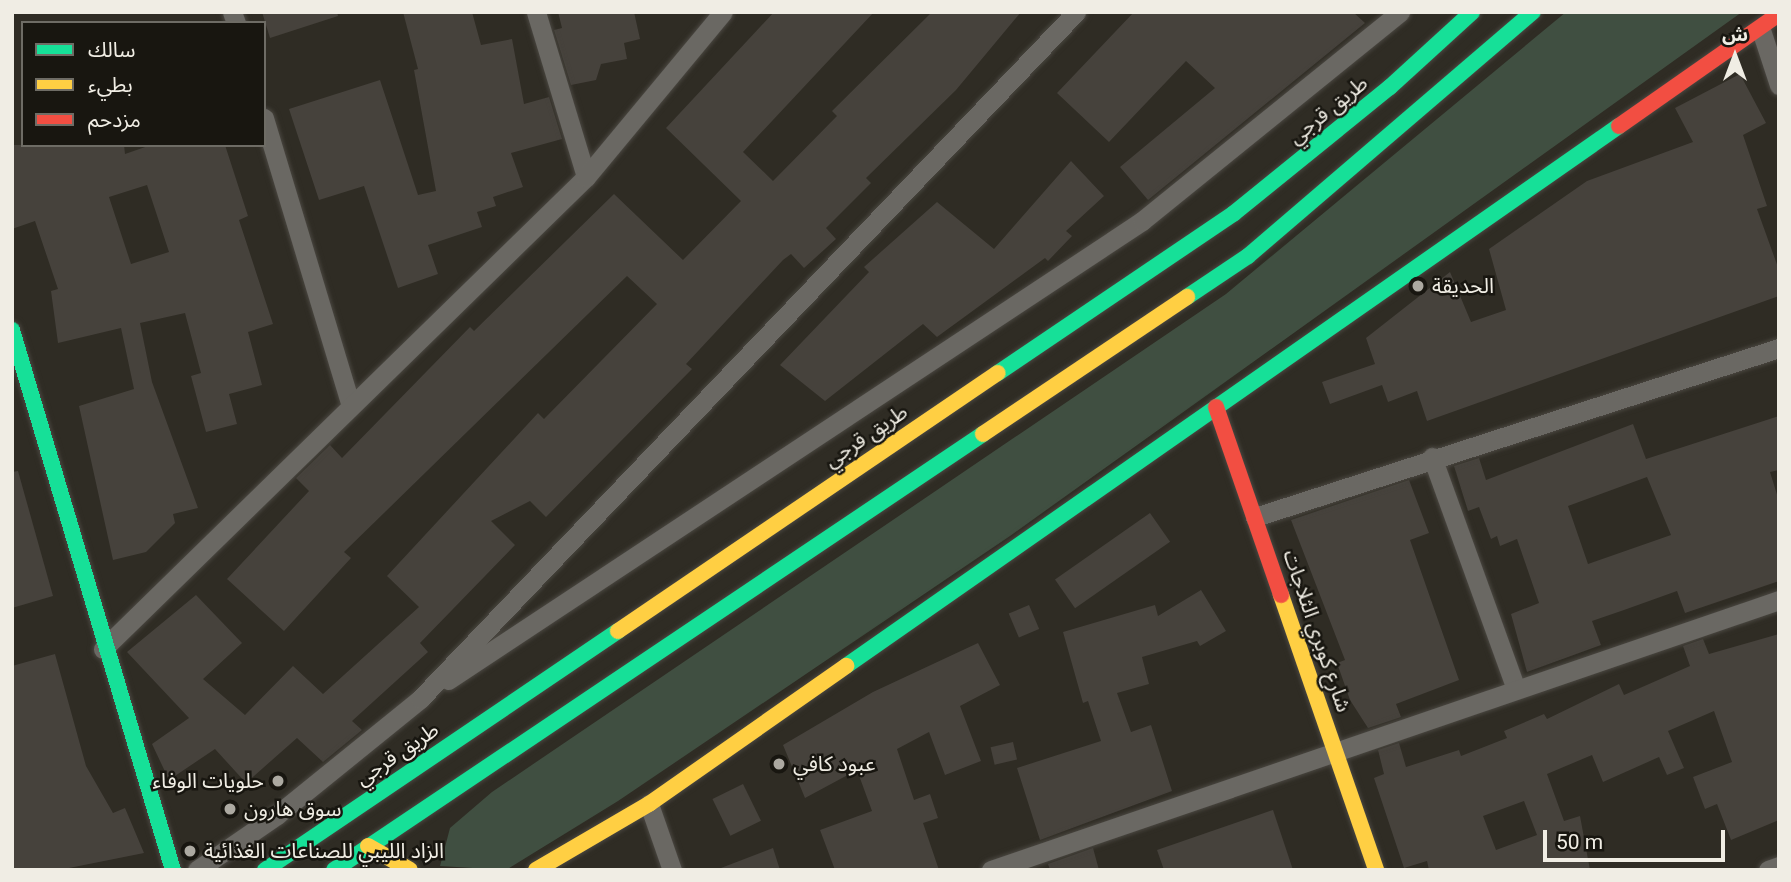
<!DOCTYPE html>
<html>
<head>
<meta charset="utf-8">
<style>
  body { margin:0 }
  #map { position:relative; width:1791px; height:882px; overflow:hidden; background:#2f2c24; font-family:Roboto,"Noto Sans Arabic",sans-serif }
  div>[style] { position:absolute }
  .green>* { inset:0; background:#404f41 }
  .building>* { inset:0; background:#46423c; transform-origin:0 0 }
  .roads { filter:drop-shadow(0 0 2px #4a4741) drop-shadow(0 0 2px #4a4741) }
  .street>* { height:19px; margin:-9.5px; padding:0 9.5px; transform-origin:9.5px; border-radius:9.5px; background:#6a6863 }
  .fast>* { height:16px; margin:-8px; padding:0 8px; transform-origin:8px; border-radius:8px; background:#16e098 }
  .slow>* { height:16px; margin:-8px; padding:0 8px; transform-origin:8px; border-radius:8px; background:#ffcf43 }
  .jam>* { height:16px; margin:-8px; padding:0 8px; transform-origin:8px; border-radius:8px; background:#f24e42 }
  .dots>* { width:19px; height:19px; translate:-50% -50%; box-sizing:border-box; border:4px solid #181610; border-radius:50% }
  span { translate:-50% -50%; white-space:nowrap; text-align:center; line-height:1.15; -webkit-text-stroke:5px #181610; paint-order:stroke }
  .street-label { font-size:21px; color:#f0ede4 }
  .poi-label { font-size:21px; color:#f0ede4 }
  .left { translate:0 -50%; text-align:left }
  .right { translate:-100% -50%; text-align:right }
  .frame { position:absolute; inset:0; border:14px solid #f0ede4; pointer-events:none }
  .legend { position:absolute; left:21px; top:21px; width:245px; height:126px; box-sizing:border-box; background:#181610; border:2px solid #6e6c65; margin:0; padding:9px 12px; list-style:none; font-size:21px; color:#f0ede4 }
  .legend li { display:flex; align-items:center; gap:14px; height:35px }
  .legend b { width:35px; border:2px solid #6e6c65 }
  .north { position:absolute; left:1700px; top:21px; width:70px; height:70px; -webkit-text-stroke:5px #181610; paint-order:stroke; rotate:0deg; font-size:19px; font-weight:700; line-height:28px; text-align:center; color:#f0ede4 }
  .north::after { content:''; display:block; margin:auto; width:24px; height:32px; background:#f0ede4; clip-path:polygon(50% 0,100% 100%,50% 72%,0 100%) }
  .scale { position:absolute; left:1543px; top:830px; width:182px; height:32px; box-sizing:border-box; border:4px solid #f0ede4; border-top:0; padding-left:9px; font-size:21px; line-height:24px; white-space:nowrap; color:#f0ede4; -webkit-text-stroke:5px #181610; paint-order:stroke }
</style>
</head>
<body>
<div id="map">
  <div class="green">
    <div style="clip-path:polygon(1566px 12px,1742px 12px,1010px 536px,618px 801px,506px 870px,440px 866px,450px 828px,492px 792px,1226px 294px)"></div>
  </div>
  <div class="building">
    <div style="clip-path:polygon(262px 12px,337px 12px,338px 16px,270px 38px)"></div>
    <div style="clip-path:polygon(403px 12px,472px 12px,481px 45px,512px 39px,524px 104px,549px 97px,562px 139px,511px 153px,523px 187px,493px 197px,496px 206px,477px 212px,482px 227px,428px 245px,438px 274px,398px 288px,364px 186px,319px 200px,289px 109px,380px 80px,418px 195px,436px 191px,414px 70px,418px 69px)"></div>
    <div style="clip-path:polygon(558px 12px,634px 12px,640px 39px,624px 43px,627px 59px,601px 64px,596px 80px,571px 85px,554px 30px,562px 28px)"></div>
    <div style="clip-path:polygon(774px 12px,874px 12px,743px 152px,773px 181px,837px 116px,832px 111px,932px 12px,1021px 12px,956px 90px,866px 178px,871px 183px,826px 228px,836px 239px,804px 268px,791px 254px,783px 260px,686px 364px,692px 369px,546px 517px,530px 501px,491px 521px,515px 545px,420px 643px,428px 652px,352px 721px,362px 730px,323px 762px,297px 738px,246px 783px,215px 749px,169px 780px,152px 744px,189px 718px,127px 652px,196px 595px,242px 643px,203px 679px,245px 715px,293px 666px,323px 694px,419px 607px,387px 576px,538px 413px,544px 419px,657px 304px,627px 276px,344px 552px,351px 558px,284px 631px,227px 579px,309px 491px,296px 478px,330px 445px,342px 458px,470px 327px,474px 331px,614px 194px,683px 260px,741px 201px,666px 128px)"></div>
    <div style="clip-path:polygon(1134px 12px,1353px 12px,1365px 23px,1148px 200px,1120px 167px,1215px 88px,1186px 61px,1109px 142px,1057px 93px)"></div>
    <div style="clip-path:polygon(1740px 74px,1766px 123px,1743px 135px,1767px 206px,1757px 209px,1779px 270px,1779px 296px,1427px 421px,1417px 391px,1388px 402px,1382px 385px,1330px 404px,1322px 382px,1375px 364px,1366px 338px,1450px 272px,1471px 322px,1506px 310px,1489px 249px,1587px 181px,1693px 142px,1675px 108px)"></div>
    <div style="clip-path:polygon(evenodd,12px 145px,124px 145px,125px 154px,151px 145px,225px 145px,248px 216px,239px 220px,273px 324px,248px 332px,262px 385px,229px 394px,237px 424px,206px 432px,191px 376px,201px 373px,185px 313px,140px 323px,152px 382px,198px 508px,173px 514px,175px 523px,146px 552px,113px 560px,79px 406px,134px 389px,121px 328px,58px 343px,51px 291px,58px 289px,35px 221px,12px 229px,12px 145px,147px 185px,169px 252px,131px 264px,109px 197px,147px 185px)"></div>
    <div style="clip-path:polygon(1071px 161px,1104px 196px,1066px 231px,1072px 236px,1048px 261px,1045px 258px,937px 337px,923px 324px,825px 401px,780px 365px,869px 272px,864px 267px,937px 202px,994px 249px)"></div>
    <div style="clip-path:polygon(evenodd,1779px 416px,1779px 470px,1770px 472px,1779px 501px,1779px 581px,1685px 613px,1677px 591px,1624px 610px,1592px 621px,1601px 645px,1527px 672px,1511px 614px,1539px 603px,1517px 539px,1500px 546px,1497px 536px,1491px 539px,1479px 507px,1468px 511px,1454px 466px,1479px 458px,1486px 480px,1633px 424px,1646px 459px,1779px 416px,1647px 477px,1671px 535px,1588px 564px,1568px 506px,1647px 477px)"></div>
    <div style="clip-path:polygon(18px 471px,53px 596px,12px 608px,12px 472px)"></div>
    <div style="clip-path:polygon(1409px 480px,1429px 533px,1410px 540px,1459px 680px,1396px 704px,1401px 717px,1368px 728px,1350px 700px,1337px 663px,1345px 660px,1291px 520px)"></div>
    <div style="left:1150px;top:513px;width:35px;height:116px;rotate:55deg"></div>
    <div style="clip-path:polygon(1201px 590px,1226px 631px,1200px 646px,1197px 641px,1142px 657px,1149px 684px,1117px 693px,1131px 732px,1151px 725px,1172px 791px,1040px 840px,1017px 768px,1101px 741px,1088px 701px,1083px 703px,1063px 632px,1155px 605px,1158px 616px)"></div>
    <div style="left:1029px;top:605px;width:26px;height:22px;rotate:67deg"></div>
    <div style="clip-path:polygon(evenodd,1779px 634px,1779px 820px,1731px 840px,1717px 804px,1705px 809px,1693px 777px,1732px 762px,1714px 711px,1668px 731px,1684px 768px,1667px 775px,1659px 757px,1603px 782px,1592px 755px,1547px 774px,1564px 821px,1580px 816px,1590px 870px,1429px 870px,1427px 861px,1404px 868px,1374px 778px,1384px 774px,1378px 750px,1399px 743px,1406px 767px,1459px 750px,1461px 756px,1507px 738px,1504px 731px,1544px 714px,1547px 719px,1619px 684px,1624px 695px,1690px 666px,1683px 646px,1703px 639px,1709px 654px,1779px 634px,1524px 801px,1537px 835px,1496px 850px,1483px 816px,1524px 801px)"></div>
    <div style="clip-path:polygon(978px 643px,1000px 685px,960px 706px,981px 761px,945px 775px,929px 732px,897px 749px,914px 800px,930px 794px,938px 818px,923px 823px,939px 870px,835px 870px,820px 830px,872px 811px,857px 770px,805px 798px,783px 745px,873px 692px)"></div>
    <div style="clip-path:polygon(55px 654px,86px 766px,113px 813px,125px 808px,144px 853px,59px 870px,12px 870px,12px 666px)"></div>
    <div style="left:1013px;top:742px;width:18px;height:23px;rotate:77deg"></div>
    <div style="left:743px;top:784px;width:41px;height:34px;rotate:64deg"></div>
    <div style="clip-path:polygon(1273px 810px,1293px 870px,1164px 870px,1157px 850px)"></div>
    <div style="clip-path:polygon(773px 848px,780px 870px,721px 870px,721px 868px)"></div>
    <div style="clip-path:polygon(1093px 848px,1099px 870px,1050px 870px,1048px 864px)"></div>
  </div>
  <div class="roads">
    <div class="street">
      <div style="left:232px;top:12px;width:12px;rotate:70deg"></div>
      <div style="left:536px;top:12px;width:172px;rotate:73.1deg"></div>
      <div style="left:1761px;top:30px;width:58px;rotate:71.9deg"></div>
      <div style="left:264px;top:118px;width:297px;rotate:73.2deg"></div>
      <div style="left:1432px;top:457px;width:247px;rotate:70.1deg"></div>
      <div style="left:1255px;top:517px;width:551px;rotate:-17.88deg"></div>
      <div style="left:103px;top:649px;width:675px;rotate:-44.34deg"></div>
      <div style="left:586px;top:177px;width:214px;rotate:-50.3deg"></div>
      <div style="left:448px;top:680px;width:832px;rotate:-33.48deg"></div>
      <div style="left:1142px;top:221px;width:332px;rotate:-39deg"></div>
      <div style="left:649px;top:804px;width:70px;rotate:70.8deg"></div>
      <div style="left:197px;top:870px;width:97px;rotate:-34.5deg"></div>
      <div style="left:277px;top:815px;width:184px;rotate:-39deg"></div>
      <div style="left:420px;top:699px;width:950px;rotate:-46.32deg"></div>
      <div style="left:991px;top:870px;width:833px;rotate:-18.91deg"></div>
      <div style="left:1768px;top:870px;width:12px;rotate:-20deg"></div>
    </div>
    <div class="fast">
      <div style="left:1187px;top:297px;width:73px;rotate:-33.9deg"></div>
      <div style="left:1248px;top:256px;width:375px;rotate:-40.6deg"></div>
      <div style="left:12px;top:330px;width:563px;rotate:73.4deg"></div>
      <div style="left:998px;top:373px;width:284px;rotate:-34.1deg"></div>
      <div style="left:1233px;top:214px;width:202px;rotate:-39deg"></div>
      <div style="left:1390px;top:87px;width:111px;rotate:-42.4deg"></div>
      <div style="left:846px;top:666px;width:943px;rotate:-34.94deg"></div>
      <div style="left:265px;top:870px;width:426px;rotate:-34.1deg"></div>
      <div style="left:334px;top:870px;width:782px;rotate:-33.89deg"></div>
    </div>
    <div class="slow">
      <div style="left:983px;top:434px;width:246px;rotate:-33.9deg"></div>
      <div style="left:1281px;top:595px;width:291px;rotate:70.9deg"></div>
      <div style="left:618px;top:631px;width:459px;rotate:-34.2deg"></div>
      <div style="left:368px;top:846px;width:48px;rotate:29.7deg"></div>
      <div style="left:536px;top:870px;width:131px;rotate:-30.3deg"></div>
      <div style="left:649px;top:804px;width:241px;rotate:-35deg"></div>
    </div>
    <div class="jam">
      <div style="left:1619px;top:126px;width:195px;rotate:-35deg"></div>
      <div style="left:1216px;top:407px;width:199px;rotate:70.9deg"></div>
    </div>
  </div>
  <div class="dots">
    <div style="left:1418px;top:286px;background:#aca9a1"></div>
    <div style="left:779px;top:764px;background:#aca9a1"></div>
    <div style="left:278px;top:781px;background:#aca9a1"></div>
    <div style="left:230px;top:809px;background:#aca9a1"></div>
    <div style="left:190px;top:851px;background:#aca9a1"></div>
  </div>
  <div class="street-label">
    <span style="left:1328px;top:110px;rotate:-39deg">طريق قرجي</span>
    <span style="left:866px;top:436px;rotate:-34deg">طريق قرجي</span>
    <span style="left:1317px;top:631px;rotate:71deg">شارع كوبري الثلاجات</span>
    <span style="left:397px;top:754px;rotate:-34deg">طريق قرجي</span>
  </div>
  <div class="poi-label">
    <span class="left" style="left:1432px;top:286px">الحديقة</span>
    <span class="left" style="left:793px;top:764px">عبود كافي</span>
    <span class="right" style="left:264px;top:781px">حلويات الوفاء</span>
    <span class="left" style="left:244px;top:809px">سوق هارون</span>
    <span class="left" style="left:204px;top:851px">الزاد الليبي للصناعات الغذائية</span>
  </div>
  <div class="frame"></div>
  <ul class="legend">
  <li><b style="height:9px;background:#16e098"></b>سالك</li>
  <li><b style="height:9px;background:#ffcf43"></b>بطيء</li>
  <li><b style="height:9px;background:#f24e42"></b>مزدحم</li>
  </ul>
  <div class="north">ش</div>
  <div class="scale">50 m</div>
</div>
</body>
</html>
